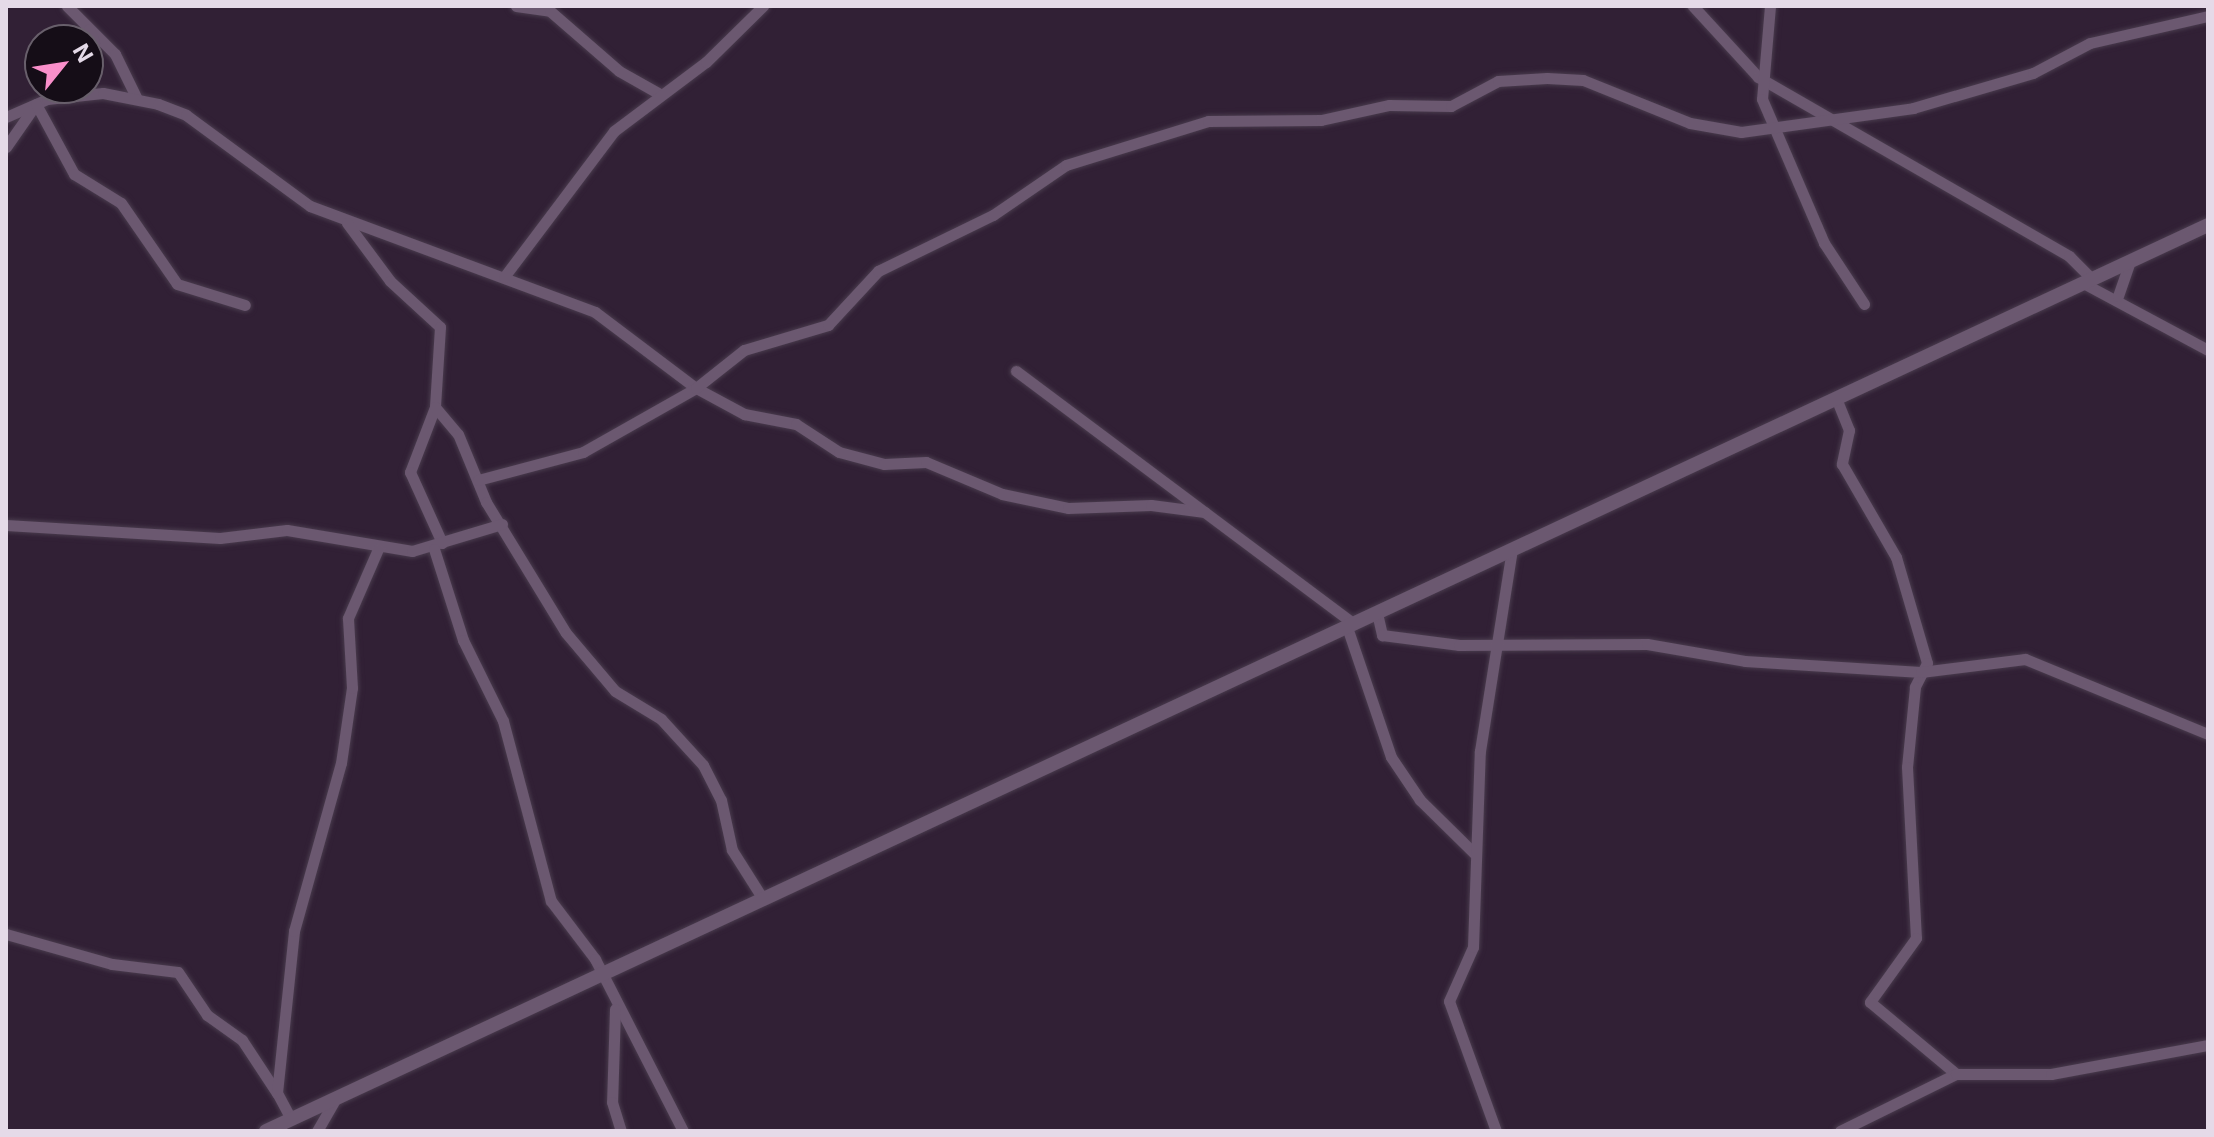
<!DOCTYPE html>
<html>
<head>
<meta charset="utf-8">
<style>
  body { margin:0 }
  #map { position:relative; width:2214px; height:1137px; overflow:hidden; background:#312035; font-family:Inter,sans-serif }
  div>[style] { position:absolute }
  .roads { filter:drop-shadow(0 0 2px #493b4d) drop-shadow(0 0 2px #493b4d) }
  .minor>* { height:11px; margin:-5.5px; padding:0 5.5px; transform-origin:5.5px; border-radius:5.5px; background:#6b5870 }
  .tertiary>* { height:14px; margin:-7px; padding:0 7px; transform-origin:7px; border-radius:7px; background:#6b5870 }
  span { translate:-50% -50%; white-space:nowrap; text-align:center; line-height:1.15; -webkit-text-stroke:6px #150d17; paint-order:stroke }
  .frame { position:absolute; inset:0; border:8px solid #e5dae8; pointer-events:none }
  .north { position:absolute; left:24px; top:24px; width:80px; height:80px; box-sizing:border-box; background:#150d17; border:2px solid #685f6b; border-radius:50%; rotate:60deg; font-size:22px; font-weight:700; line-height:32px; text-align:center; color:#e5dae8 }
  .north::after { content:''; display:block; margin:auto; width:28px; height:36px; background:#f98fca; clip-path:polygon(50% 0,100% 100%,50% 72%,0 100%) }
</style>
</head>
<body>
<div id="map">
  <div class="roads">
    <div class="minor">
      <div style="left:67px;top:6px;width:68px;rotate:45deg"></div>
      <div style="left:115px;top:54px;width:50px;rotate:63.9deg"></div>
      <div style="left:516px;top:6px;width:34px;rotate:8deg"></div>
      <div style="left:550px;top:11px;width:91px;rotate:41deg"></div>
      <div style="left:619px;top:71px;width:45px;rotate:29.4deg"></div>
      <div style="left:1693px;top:6px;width:96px;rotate:47.5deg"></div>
      <div style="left:1758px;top:77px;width:359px;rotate:29.9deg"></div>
      <div style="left:2069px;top:256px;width:33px;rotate:45deg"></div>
      <div style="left:1770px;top:6px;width:93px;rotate:94.9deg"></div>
      <div style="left:1762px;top:99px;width:157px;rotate:66.7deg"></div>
      <div style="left:1824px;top:243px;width:73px;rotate:56.7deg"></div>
      <div style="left:88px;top:57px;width:16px;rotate:-68deg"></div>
      <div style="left:94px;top:42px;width:14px;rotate:-111deg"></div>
      <div style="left:6px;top:117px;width:45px;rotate:-23.7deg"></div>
      <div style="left:47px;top:99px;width:56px;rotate:-6.1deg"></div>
      <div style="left:103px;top:93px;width:56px;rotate:11.3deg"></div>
      <div style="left:158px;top:104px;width:30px;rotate:21deg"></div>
      <div style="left:186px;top:115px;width:154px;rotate:36.3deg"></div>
      <div style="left:310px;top:206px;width:304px;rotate:20.4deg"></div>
      <div style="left:595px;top:312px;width:126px;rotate:37deg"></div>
      <div style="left:696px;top:388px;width:55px;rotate:28.4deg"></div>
      <div style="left:744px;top:414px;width:53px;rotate:10.9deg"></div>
      <div style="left:796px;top:424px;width:51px;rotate:33.1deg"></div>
      <div style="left:839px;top:452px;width:47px;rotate:14.9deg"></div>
      <div style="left:884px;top:464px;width:42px;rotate:-2.7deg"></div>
      <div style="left:926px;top:462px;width:82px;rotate:22.8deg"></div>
      <div style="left:1002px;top:494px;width:67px;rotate:12deg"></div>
      <div style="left:1068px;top:508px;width:83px;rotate:-2.1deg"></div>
      <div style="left:1151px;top:505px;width:54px;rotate:7.4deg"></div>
      <div style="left:6px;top:147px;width:52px;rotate:-55.1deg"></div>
      <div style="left:36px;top:104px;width:80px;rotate:61.5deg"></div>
      <div style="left:74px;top:174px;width:55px;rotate:31.7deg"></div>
      <div style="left:121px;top:203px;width:98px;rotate:55.3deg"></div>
      <div style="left:177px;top:284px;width:71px;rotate:17.2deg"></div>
      <div style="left:347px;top:223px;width:72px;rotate:53.4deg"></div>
      <div style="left:390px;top:281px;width:68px;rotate:42.6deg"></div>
      <div style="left:440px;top:327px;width:80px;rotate:93.6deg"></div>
      <div style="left:435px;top:407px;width:70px;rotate:111deg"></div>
      <div style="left:410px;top:472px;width:78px;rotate:65.7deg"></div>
      <div style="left:504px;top:277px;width:183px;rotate:-53deg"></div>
      <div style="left:614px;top:131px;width:115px;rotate:-36.9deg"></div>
      <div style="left:706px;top:62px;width:80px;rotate:-44.5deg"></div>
      <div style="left:2083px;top:283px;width:142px;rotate:28.2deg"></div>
      <div style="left:2118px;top:296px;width:36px;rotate:-71deg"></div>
      <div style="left:1016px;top:371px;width:422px;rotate:36.8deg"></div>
      <div style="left:1836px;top:398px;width:35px;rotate:68deg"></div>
      <div style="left:1849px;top:430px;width:35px;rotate:102deg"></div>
      <div style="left:1842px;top:464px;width:108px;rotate:59.9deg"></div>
      <div style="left:1896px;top:557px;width:110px;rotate:73.7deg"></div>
      <div style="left:1927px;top:663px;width:27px;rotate:117deg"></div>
      <div style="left:1915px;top:687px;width:80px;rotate:95.7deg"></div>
      <div style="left:1907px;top:767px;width:171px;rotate:87deg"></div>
      <div style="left:1916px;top:938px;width:79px;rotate:125.7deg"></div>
      <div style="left:1870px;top:1002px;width:112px;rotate:39.9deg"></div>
      <div style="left:435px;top:407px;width:35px;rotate:50deg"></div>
      <div style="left:458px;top:434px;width:74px;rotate:67.6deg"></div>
      <div style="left:486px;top:502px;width:153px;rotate:58.6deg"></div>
      <div style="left:566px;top:633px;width:76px;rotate:49.8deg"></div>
      <div style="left:615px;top:691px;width:54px;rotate:31.3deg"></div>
      <div style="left:661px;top:719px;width:62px;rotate:47.6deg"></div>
      <div style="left:703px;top:765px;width:39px;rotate:63deg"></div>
      <div style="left:721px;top:800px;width:51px;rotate:77.6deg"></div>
      <div style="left:732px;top:850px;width:58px;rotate:57.7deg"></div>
      <div style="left:478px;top:480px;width:109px;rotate:-14.9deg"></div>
      <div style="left:583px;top:452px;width:130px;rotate:-29.5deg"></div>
      <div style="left:696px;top:388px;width:61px;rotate:-38.4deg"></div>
      <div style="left:744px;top:350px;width:88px;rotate:-16.6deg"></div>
      <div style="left:828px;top:325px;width:74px;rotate:-47.2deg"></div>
      <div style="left:878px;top:271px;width:128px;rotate:-26deg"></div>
      <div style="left:993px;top:215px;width:88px;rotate:-34.4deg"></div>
      <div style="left:1066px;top:165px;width:149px;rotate:-17.2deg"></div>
      <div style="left:1208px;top:121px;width:113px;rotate:-0.5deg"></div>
      <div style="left:1321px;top:120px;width:70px;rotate:-12.4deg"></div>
      <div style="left:1389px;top:105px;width:62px;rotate:0.9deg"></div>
      <div style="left:1451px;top:106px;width:53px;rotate:-28deg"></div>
      <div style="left:1498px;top:81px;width:49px;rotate:-3.5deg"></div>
      <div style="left:1547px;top:78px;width:36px;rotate:3deg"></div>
      <div style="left:1583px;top:80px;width:115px;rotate:21.9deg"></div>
      <div style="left:1690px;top:123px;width:52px;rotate:10deg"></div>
      <div style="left:1741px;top:132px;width:174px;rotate:-7.9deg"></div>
      <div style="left:1913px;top:108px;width:125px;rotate:-16.3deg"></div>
      <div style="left:2033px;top:73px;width:64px;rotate:-27.8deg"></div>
      <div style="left:2090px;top:43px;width:121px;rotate:-12.9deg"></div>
      <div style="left:6px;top:525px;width:214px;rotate:3.5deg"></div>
      <div style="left:220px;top:538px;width:67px;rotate:-6.8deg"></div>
      <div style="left:287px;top:530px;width:127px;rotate:9.5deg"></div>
      <div style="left:412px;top:551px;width:94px;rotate:-16.7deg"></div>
      <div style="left:434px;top:549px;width:96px;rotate:72.3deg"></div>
      <div style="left:463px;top:640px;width:90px;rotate:63.7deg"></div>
      <div style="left:503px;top:721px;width:186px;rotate:75.1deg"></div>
      <div style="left:551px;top:901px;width:73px;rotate:52.8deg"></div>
      <div style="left:595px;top:959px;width:193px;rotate:62.9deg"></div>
      <div style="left:1377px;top:613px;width:23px;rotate:77deg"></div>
      <div style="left:1382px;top:635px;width:78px;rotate:7.4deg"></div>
      <div style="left:1459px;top:645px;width:188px;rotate:-0.3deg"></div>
      <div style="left:1647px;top:644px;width:99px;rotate:9.8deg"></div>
      <div style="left:1745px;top:661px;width:176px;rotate:3.6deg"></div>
      <div style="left:1921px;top:672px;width:105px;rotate:-7.1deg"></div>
      <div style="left:2025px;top:659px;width:198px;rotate:22.3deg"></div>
      <div style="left:1347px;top:627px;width:137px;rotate:71.3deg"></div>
      <div style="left:1391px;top:757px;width:52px;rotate:56deg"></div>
      <div style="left:1420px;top:800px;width:77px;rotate:44.5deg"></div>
      <div style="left:6px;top:934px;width:110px;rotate:15.8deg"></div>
      <div style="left:112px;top:964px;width:66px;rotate:6.9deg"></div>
      <div style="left:178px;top:972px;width:52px;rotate:56deg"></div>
      <div style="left:207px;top:1015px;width:43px;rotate:35.5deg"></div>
      <div style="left:242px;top:1040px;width:64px;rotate:56.6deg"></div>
      <div style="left:615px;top:1009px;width:93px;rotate:91.8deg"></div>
      <div style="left:612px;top:1102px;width:30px;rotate:73deg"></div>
      <div style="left:291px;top:1119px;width:30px;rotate:-118deg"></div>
      <div style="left:277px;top:1093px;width:163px;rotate:-84deg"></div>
      <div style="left:294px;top:931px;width:174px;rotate:-74.4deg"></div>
      <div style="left:341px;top:763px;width:76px;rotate:-81.7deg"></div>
      <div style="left:352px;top:688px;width:70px;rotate:-93.3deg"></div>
      <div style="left:348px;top:618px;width:75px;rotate:-66.5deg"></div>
      <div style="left:317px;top:1131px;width:34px;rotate:-60deg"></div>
      <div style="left:1496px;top:1131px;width:138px;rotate:-109.9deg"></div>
      <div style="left:1449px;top:1001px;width:59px;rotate:-66deg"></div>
      <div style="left:1473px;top:947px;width:196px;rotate:-88deg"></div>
      <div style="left:1480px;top:751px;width:204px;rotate:-81deg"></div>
      <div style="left:1840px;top:1131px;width:129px;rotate:-26.2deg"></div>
      <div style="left:1956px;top:1074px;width:95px"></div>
      <div style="left:2051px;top:1074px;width:160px;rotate:-10.5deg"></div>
    </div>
    <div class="tertiary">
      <div style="left:266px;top:1131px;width:2143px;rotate:-25.01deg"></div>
    </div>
  </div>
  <div class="frame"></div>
  <div class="north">N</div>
</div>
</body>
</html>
